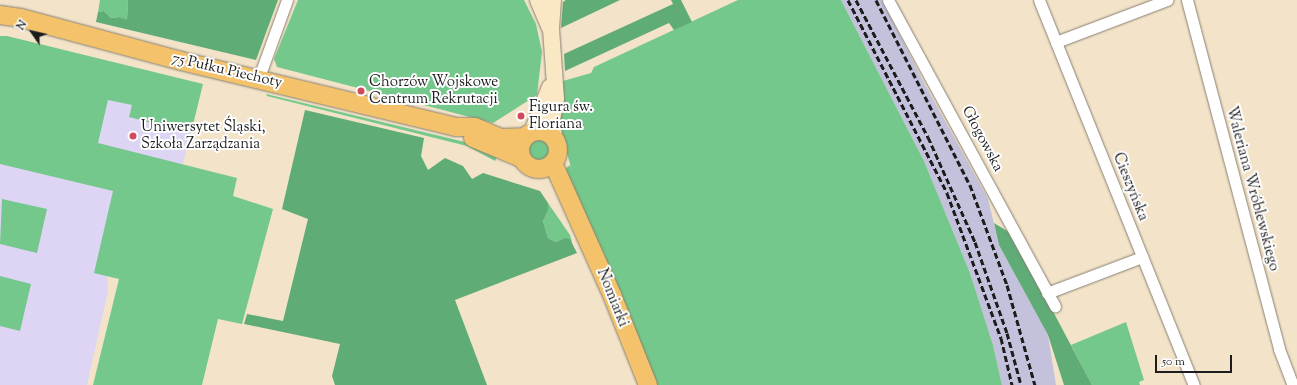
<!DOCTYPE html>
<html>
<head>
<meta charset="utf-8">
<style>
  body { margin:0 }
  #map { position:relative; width:1297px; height:385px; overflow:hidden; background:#f3e3c9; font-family:"Sorts Mill Goudy",serif }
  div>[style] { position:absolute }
  .built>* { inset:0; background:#ded5f5 }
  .industrial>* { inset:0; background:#c3c1db }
  .green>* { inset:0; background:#74c88b }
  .round { border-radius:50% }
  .forest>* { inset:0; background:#5fac77 }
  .roads { filter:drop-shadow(0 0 1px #888072) drop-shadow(0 0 1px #888072) }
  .street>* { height:11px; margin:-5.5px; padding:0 5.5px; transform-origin:5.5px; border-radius:5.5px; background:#fff }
  .secondary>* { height:16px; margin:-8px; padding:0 8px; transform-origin:8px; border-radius:8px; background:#fae7c3 }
  .primary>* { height:18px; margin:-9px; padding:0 9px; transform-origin:9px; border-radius:9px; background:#f3c26a }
  .primary>.ring { margin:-9px; padding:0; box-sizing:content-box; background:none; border:18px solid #f3c26a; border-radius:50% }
  .rail>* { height:3px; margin-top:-1.5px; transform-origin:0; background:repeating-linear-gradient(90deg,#1c1c1c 0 6px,transparent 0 9px) }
  .dots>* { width:11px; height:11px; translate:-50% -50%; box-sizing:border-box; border:2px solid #fff; border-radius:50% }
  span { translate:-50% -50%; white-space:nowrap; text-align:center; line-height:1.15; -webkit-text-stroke:4px #fff; paint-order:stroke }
  .street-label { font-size:15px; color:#1c1c1c }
  .poi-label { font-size:15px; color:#1c1c1c }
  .left { translate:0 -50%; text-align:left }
  .north { position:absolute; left:12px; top:12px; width:40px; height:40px; -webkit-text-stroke:3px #fff; paint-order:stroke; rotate:304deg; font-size:11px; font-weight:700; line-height:16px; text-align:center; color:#1c1c1c }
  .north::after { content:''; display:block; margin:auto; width:14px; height:18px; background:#1c1c1c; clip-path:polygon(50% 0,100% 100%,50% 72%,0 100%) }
  .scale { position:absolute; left:1155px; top:355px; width:77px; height:18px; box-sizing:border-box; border:2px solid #1c1c1c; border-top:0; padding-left:5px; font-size:12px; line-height:14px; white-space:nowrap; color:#1c1c1c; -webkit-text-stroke:3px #fff; paint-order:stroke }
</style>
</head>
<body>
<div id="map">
  <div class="built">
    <div style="clip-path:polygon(85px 87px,192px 127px,183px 164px,126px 163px,106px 251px,108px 291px,87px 385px,0 385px,0 147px)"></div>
  </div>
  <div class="industrial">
    <div style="clip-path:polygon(841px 0,882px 0,923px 81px,988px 199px,999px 245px,1048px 335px,1056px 385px,1002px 385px,993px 345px,970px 273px,924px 161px)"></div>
  </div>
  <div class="green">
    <div style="clip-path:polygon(100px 0,128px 0,127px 21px,120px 17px,111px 18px,104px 11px,98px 12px)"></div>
    <div style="clip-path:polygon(298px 0,524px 0,536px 24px,542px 52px,537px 95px,493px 123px,277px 67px,274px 59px)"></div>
    <div style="clip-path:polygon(738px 0,841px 0,924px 161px,970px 273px,993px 345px,1002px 385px,657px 385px,561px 172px,570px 165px,572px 171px,559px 125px,563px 81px,591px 73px,594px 67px)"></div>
    <div style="clip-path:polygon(0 36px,7px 36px,203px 84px,191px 133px,129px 117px,132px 105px,108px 100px,98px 143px,237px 178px,233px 196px,273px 209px,242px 324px,218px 319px,202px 385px,93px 385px,119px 279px,94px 273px,113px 191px,0 164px)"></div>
    <div style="clip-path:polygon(266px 94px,469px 143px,497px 156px,495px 161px,467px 146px,267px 96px)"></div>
    <div class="round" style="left:528px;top:139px;width:22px;height:22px"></div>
    <div style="clip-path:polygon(2px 199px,47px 209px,37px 253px,0 244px)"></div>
    <div style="clip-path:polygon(548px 203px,570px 235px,572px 242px,564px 238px,556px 242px,548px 238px,543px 221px,548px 211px)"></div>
    <div style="clip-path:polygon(0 276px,31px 284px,20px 331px,0 326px)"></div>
    <div style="clip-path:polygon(1126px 322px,1144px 380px,1139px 382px,1140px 385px,1092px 385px,1071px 345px)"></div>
  </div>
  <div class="forest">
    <div style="clip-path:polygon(128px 0,278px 0,256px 60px,96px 22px,98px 12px,104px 11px,111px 18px,120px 17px,127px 20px)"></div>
    <div style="clip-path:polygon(566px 0,620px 0,561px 28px,563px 2px)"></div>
    <div style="clip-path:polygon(671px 0,681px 0,692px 22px,674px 30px,669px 23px,565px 71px,564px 54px,673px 4px)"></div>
    <div style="clip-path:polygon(305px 110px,424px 138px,421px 156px,428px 170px,445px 158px,463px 166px,472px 179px,483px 173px,540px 191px,548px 203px,548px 211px,543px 221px,548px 238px,556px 242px,564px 238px,570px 239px,577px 253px,455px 300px,487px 385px,335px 385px,332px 376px,340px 344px,244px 324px,247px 314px,283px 321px,308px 219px,282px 209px)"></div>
    <div style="clip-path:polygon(994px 223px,1012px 234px,1092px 385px,1064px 385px,1048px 335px,999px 245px)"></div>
  </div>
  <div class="roads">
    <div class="street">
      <div style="left:888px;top:0;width:349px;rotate:61.4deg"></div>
      <div style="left:1039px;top:0;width:415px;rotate:68.1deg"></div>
      <div style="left:1187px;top:0;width:361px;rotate:75.2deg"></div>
      <div style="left:1279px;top:349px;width:39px;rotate:69deg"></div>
      <div style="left:1056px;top:42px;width:119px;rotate:-20.7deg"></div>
      <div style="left:258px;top:80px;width:85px;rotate:-70.1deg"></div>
      <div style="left:1047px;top:293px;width:102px;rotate:-20.8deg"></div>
    </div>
    <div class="secondary">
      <div style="left:538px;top:0;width:30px;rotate:67deg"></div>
      <div style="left:553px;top:0;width:29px;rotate:94deg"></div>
      <div style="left:551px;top:29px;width:70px;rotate:85.9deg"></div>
      <div style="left:556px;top:99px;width:20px;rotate:101deg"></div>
      <div style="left:552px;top:119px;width:19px;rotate:84deg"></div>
      <div style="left:532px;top:132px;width:48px;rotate:-68.2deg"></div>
    </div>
    <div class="primary">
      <div style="left:0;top:15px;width:21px;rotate:8deg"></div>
      <div style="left:21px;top:18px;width:166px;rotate:15deg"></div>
      <div style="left:181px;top:61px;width:282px;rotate:13.5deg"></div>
      <div style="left:455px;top:127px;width:20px"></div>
      <div style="left:475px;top:127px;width:28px;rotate:23deg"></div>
      <div style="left:501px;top:138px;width:23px;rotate:-2deg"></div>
      <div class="ring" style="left:520px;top:131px;width:20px;height:20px"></div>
      <div style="left:473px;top:138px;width:52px;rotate:22.6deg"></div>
      <div style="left:553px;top:163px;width:145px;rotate:65.9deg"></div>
      <div style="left:612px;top:295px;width:97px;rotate:68.2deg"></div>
    </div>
  </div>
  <div class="rail">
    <div style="left:848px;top:0;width:217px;rotate:62.8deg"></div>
    <div style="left:947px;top:193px;width:155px;rotate:69.6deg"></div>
    <div style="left:1001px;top:338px;width:48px;rotate:76.8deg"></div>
    <div style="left:856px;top:0;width:155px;rotate:62.3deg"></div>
    <div style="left:928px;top:137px;width:115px;rotate:65.9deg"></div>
    <div style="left:975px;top:242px;width:96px;rotate:70.6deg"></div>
    <div style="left:1007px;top:333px;width:54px;rotate:74.9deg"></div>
    <div style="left:876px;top:0;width:208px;rotate:63.1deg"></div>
    <div style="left:970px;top:185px;width:107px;rotate:69.7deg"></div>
    <div style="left:1007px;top:285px;width:104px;rotate:74.4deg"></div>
  </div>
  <div class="dots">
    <div style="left:361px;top:91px;background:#d1495b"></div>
    <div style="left:521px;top:116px;background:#d1495b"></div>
    <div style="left:133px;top:136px;background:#d1495b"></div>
  </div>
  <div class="street-label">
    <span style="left:227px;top:71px;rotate:13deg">75 Pułku Piechoty</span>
    <span style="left:982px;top:139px;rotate:62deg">Głogowska</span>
    <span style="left:1130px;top:187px;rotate:68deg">Cieszyńska</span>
    <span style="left:1252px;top:189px;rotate:75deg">Waleriana Wróblewskiego</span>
    <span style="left:612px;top:298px;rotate:68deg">Nomiarki</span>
  </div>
  <div class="poi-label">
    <span class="left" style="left:369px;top:91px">Chorzów Wojskowe<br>Centrum Rekrutacji</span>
    <span class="left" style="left:529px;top:116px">Figura św.<br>Floriana</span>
    <span class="left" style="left:141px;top:136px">Uniwersytet Śląski,<br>Szkoła Zarządzania</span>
  </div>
  <div class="north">N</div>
  <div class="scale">50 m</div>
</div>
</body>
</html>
